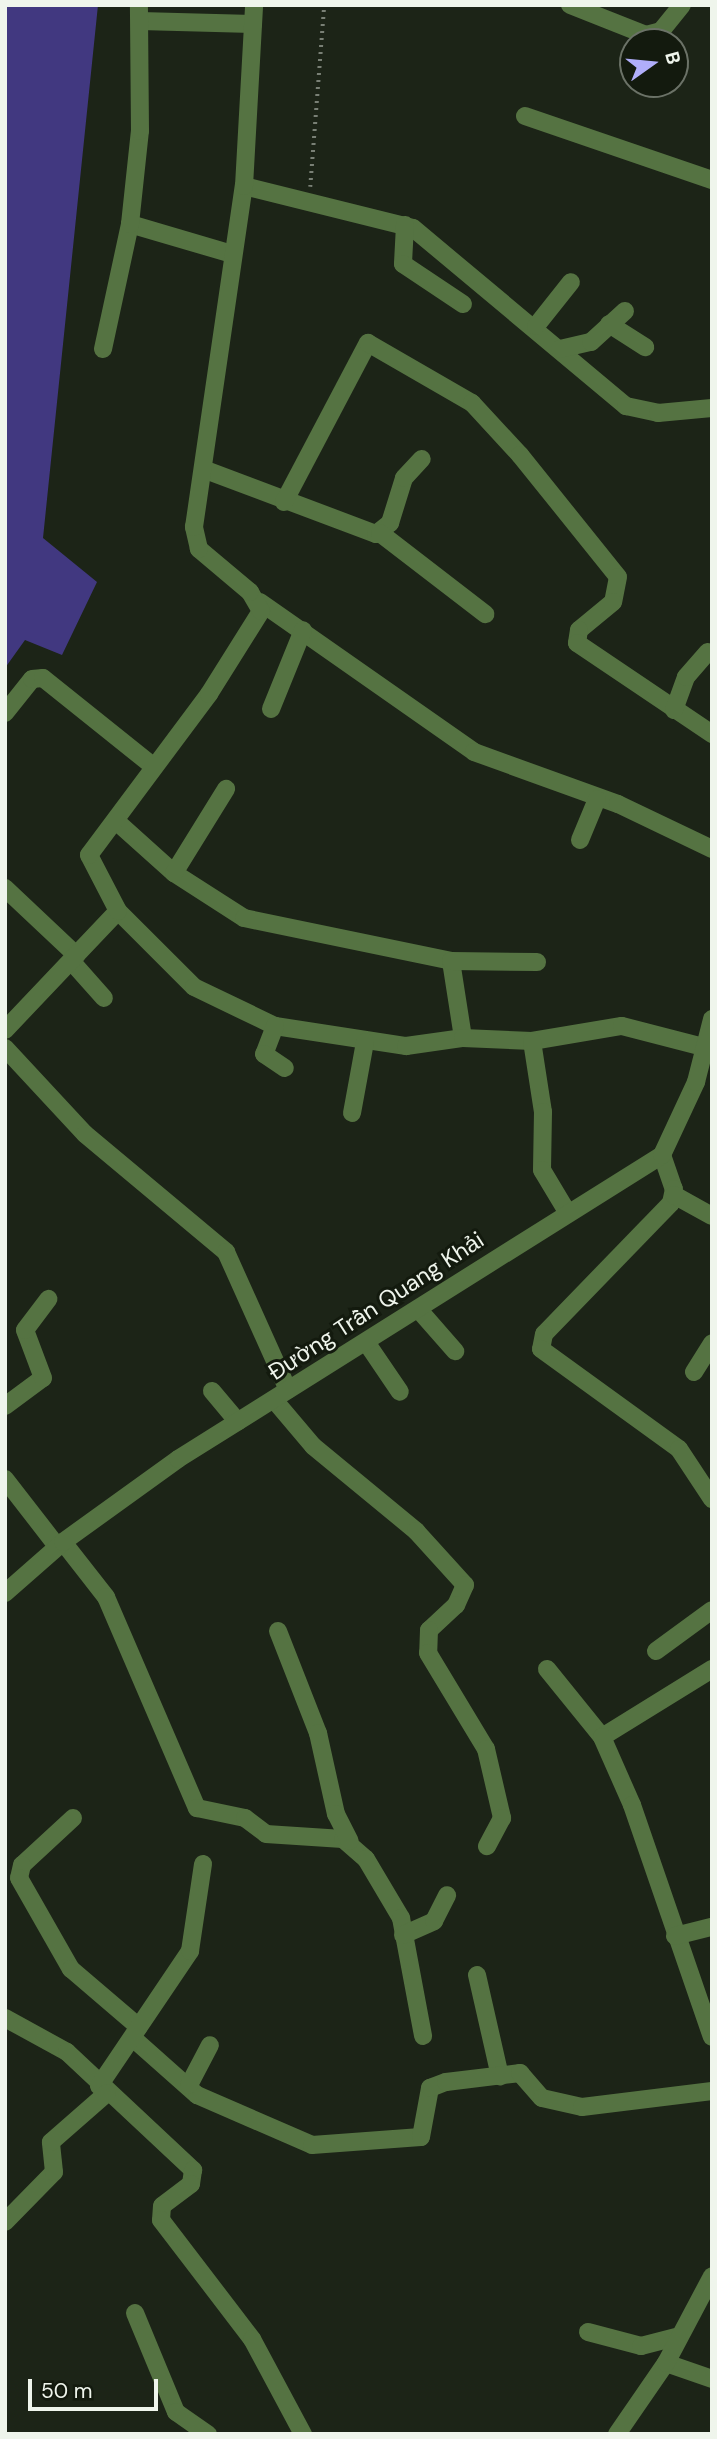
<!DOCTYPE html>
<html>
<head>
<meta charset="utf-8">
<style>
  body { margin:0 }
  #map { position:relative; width:717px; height:2439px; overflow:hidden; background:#1c2417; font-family:"DM Sans",sans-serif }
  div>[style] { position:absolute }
  .water>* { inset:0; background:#413880 }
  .path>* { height:3.5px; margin-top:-1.75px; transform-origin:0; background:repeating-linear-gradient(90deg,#798075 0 2px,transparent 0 7px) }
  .minor>* { height:18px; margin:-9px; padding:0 9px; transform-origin:9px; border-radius:9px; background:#557342 }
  span { translate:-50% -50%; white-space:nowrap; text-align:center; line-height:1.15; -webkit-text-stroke:6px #131a0e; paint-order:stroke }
  .street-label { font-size:23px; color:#eff5ec }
  .frame { position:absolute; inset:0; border:7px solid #eff5ec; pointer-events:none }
  .north { position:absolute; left:619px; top:28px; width:70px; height:70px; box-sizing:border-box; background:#131a0e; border:2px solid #6b7267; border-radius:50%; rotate:75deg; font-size:19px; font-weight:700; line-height:28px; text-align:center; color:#eff5ec }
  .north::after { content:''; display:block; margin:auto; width:24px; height:32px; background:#b0aefa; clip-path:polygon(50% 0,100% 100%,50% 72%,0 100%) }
  .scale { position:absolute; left:28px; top:2379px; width:130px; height:32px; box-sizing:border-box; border:4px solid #eff5ec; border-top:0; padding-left:9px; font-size:21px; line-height:24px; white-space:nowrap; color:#eff5ec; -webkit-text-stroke:5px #131a0e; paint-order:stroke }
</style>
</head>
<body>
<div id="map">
  <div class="water">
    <div style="clip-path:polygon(5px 5px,98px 5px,43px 538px,97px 582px,62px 655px,25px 640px,5px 668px)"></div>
  </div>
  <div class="path">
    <div style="left:310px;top:187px;width:183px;rotate:-85.6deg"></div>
  </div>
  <div class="minor">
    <div style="left:570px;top:5px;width:82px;rotate:21.5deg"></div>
    <div style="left:646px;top:35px;width:16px;rotate:-15deg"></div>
    <div style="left:661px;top:31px;width:33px;rotate:-51deg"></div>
    <div style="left:140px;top:21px;width:113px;rotate:1.5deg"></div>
    <div style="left:525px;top:116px;width:198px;rotate:18.9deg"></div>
    <div style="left:244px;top:186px;width:174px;rotate:14deg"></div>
    <div style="left:413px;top:228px;width:278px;rotate:39.9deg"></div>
    <div style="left:626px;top:406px;width:33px;rotate:12deg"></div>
    <div style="left:658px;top:413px;width:54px;rotate:-5.3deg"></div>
    <div style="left:130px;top:224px;width:106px;rotate:16.4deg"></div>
    <div style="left:405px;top:225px;width:39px;rotate:93deg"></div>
    <div style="left:403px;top:264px;width:72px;rotate:33.7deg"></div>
    <div style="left:609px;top:324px;width:43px;rotate:32.6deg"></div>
    <div style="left:536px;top:326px;width:56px;rotate:-51.5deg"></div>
    <div style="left:103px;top:349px;width:128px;rotate:-77.8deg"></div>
    <div style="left:130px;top:224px;width:94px;rotate:-83.9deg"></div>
    <div style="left:140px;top:131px;width:126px;rotate:-90.5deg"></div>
    <div style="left:560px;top:349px;width:32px;rotate:-13deg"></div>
    <div style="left:591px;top:342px;width:46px;rotate:-42.4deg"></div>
    <div style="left:203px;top:469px;width:185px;rotate:20.6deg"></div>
    <div style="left:376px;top:534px;width:18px;rotate:-38deg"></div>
    <div style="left:390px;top:523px;width:47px;rotate:-72.7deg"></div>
    <div style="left:404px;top:478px;width:26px;rotate:-47deg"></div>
    <div style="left:284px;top:502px;width:180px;rotate:-62.2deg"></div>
    <div style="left:368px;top:343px;width:120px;rotate:30deg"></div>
    <div style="left:472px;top:403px;width:71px;rotate:47.3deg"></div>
    <div style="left:520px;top:455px;width:156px;rotate:51.2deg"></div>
    <div style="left:618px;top:577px;width:25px;rotate:101deg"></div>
    <div style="left:613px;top:602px;width:44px;rotate:140.5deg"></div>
    <div style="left:579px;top:630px;width:13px;rotate:99deg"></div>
    <div style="left:577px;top:643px;width:163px;rotate:34deg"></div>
    <div style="left:380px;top:533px;width:133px;rotate:37.6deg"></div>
    <div style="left:260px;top:602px;width:261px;rotate:35deg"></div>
    <div style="left:474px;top:752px;width:153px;rotate:19.9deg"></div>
    <div style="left:618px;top:804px;width:104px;rotate:25.6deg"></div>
    <div style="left:271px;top:709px;width:85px;rotate:-67.9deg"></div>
    <div style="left:674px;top:710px;width:35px;rotate:-70deg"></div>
    <div style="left:686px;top:677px;width:33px;rotate:-49deg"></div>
    <div style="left:5px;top:713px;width:43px;rotate:-51.5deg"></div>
    <div style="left:32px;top:679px;width:11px;rotate:-5deg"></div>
    <div style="left:43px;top:678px;width:142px;rotate:38.7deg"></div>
    <div style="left:116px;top:821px;width:78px;rotate:41.9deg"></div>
    <div style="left:174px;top:873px;width:83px;rotate:32.7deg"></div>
    <div style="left:244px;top:918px;width:211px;rotate:11.7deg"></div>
    <div style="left:451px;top:961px;width:78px;rotate:81.1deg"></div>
    <div style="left:580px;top:840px;width:44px;rotate:-67.5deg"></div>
    <div style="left:174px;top:873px;width:99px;rotate:-58.2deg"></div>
    <div style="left:5px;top:888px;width:98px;rotate:43.3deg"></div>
    <div style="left:118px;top:911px;width:107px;rotate:45deg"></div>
    <div style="left:194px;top:987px;width:90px;rotate:25.7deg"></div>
    <div style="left:275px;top:1026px;width:133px;rotate:8.7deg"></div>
    <div style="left:406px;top:1046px;width:58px;rotate:-8deg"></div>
    <div style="left:463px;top:1038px;width:69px;rotate:2.5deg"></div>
    <div style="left:532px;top:1041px;width:91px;rotate:-9.5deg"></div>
    <div style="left:622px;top:1026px;width:84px;rotate:14.5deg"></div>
    <div style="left:451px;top:961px;width:86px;rotate:0.7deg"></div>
    <div style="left:72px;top:962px;width:48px;rotate:48.4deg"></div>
    <div style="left:275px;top:1026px;width:30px;rotate:111deg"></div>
    <div style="left:264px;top:1054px;width:25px;rotate:34deg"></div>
    <div style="left:5px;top:1030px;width:164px;rotate:-46.5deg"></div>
    <div style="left:118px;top:911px;width:63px;rotate:-117.4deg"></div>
    <div style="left:89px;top:855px;width:201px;rotate:-53.3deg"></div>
    <div style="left:209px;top:694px;width:98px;rotate:-57.9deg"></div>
    <div style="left:261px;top:611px;width:22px;rotate:-120deg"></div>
    <div style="left:250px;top:592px;width:67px;rotate:-139.9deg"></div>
    <div style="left:199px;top:549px;width:23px;rotate:-103deg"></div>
    <div style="left:194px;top:527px;width:345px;rotate:-81.7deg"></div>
    <div style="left:244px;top:186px;width:181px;rotate:-86.8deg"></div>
    <div style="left:532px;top:1041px;width:72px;rotate:81.2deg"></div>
    <div style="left:543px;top:1112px;width:58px;rotate:91deg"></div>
    <div style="left:542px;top:1170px;width:47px;rotate:59deg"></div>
    <div style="left:5px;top:1048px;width:117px;rotate:47.1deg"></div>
    <div style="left:85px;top:1134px;width:184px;rotate:39.9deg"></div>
    <div style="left:226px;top:1252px;width:151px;rotate:65.8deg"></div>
    <div style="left:352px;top:1113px;width:72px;rotate:-79.6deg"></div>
    <div style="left:662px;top:1155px;width:36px;rotate:71deg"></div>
    <div style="left:674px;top:1189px;width:14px;rotate:102deg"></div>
    <div style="left:671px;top:1203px;width:182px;rotate:134.1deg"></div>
    <div style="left:544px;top:1334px;width:15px;rotate:101deg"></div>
    <div style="left:541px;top:1349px;width:170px;rotate:35.9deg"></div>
    <div style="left:679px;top:1449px;width:60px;rotate:56.6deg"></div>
    <div style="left:674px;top:1195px;width:43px;rotate:28.9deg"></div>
    <div style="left:419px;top:1310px;width:55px;rotate:48.7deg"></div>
    <div style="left:366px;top:1342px;width:60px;rotate:55.8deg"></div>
    <div style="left:694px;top:1372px;width:34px;rotate:-58deg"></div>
    <div style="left:212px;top:1391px;width:40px;rotate:50deg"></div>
    <div style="left:275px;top:1401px;width:59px;rotate:49.8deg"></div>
    <div style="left:313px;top:1446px;width:134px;rotate:39.5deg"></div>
    <div style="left:416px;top:1531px;width:73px;rotate:47.8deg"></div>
    <div style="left:465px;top:1585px;width:22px;rotate:114deg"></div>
    <div style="left:456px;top:1605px;width:37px;rotate:137deg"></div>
    <div style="left:429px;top:1630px;width:23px;rotate:92deg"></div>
    <div style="left:428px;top:1653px;width:112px;rotate:58.9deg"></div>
    <div style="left:486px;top:1749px;width:71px;rotate:76.9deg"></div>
    <div style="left:502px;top:1818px;width:32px;rotate:118deg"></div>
    <div style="left:5px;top:1406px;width:47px;rotate:-36.4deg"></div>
    <div style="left:43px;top:1378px;width:51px;rotate:-110.6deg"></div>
    <div style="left:25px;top:1330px;width:39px;rotate:-53deg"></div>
    <div style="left:5px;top:1479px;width:85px;rotate:52.2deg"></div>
    <div style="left:63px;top:1542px;width:70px;rotate:52deg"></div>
    <div style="left:106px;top:1597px;width:230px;rotate:66.7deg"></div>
    <div style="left:197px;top:1808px;width:49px;rotate:11.8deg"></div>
    <div style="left:245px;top:1818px;width:26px;rotate:37deg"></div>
    <div style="left:266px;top:1834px;width:77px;rotate:3.7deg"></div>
    <div style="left:343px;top:1839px;width:30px;rotate:41deg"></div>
    <div style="left:366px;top:1859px;width:69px;rotate:59.3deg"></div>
    <div style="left:401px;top:1918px;width:120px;rotate:79.4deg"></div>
    <div style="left:5px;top:1593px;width:77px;rotate:-41.3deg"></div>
    <div style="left:63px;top:1542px;width:142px;rotate:-35.8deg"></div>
    <div style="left:178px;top:1459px;width:572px;rotate:-32.13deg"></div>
    <div style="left:662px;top:1155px;width:81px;rotate:-65deg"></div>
    <div style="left:696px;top:1082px;width:65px;rotate:-75.7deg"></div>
    <div style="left:278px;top:1631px;width:110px;rotate:68.6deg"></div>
    <div style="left:318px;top:1733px;width:83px;rotate:77.5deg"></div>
    <div style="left:336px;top:1814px;width:30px;rotate:63deg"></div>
    <div style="left:656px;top:1651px;width:69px;rotate:-36.2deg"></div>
    <div style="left:547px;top:1669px;width:87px;rotate:51deg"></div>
    <div style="left:712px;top:1669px;width:129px;rotate:148.3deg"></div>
    <div style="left:602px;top:1737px;width:74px;rotate:66.2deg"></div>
    <div style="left:632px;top:1805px;width:245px;rotate:71deg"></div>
    <div style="left:73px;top:1818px;width:69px;rotate:137.3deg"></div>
    <div style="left:22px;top:1865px;width:13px;rotate:103deg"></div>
    <div style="left:19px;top:1878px;width:105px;rotate:60.3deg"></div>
    <div style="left:71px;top:1969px;width:89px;rotate:40.5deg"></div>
    <div style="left:403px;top:1935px;width:34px;rotate:-24deg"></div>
    <div style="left:434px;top:1921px;width:29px;rotate:-63deg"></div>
    <div style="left:675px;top:1936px;width:38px;rotate:-14deg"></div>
    <div style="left:477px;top:1975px;width:104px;rotate:77.2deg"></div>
    <div style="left:5px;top:2018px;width:71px;rotate:28.7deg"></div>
    <div style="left:67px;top:2052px;width:173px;rotate:43.1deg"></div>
    <div style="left:193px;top:2170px;width:14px;rotate:98deg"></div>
    <div style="left:191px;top:2184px;width:36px;rotate:143deg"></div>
    <div style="left:162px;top:2206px;width:14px;rotate:94deg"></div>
    <div style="left:161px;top:2220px;width:150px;rotate:52.6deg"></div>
    <div style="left:252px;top:2339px;width:108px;rotate:61.8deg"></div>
    <div style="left:135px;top:2040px;width:83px;rotate:41.6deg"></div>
    <div style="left:197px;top:2095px;width:125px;rotate:23.5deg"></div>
    <div style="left:312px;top:2145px;width:109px;rotate:-4.2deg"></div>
    <div style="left:421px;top:2137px;width:50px;rotate:-79.6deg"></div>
    <div style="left:430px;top:2088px;width:17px;rotate:-21deg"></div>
    <div style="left:446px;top:2082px;width:75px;rotate:-6.9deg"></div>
    <div style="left:520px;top:2073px;width:33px;rotate:49deg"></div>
    <div style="left:542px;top:2098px;width:41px;rotate:12.7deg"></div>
    <div style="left:582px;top:2107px;width:131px;rotate:-7deg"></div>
    <div style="left:189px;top:2085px;width:45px;rotate:-62.3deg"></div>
    <div style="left:99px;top:2086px;width:163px;rotate:-56deg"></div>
    <div style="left:190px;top:1951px;width:88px;rotate:-81.5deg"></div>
    <div style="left:5px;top:2222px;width:70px;rotate:-45.6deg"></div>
    <div style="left:54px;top:2172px;width:30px;rotate:-96deg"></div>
    <div style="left:51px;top:2142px;width:74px;rotate:-41.2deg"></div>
    <div style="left:135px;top:2313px;width:107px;rotate:67.5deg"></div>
    <div style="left:176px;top:2412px;width:39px;rotate:35deg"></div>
    <div style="left:588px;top:2332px;width:55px;rotate:14.8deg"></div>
    <div style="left:641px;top:2346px;width:40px;rotate:-14.4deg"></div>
    <div style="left:666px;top:2363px;width:49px;rotate:19.2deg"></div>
    <div style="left:617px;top:2434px;width:86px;rotate:-55.4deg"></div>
    <div style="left:666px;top:2363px;width:98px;rotate:-62.1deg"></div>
  </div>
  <div class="street-label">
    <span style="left:376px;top:1306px;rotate:-33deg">Đường Trần Quang Khải</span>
  </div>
  <div class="frame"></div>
  <div class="north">B</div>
  <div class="scale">50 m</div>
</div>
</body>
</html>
